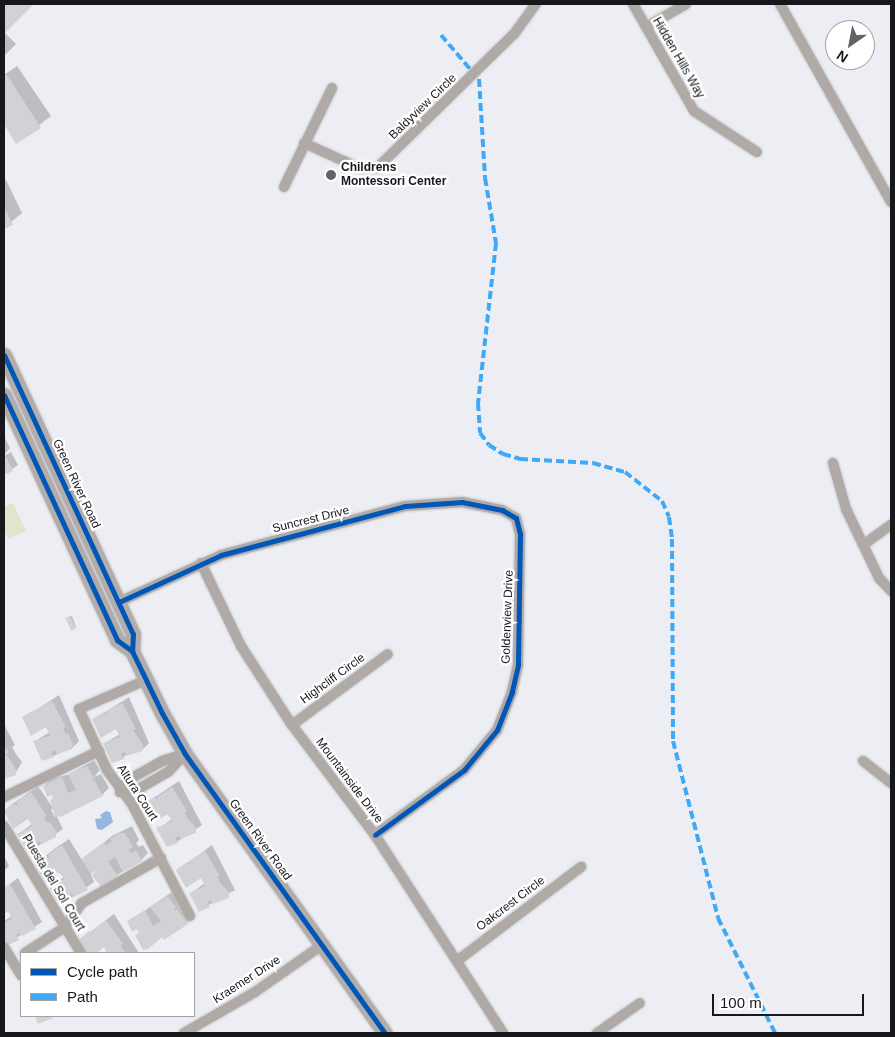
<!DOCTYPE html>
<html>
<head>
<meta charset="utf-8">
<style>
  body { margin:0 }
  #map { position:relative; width:895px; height:1037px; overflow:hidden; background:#eceef3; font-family:Helvetica,sans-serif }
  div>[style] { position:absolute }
  .green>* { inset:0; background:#e0e5cc }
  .water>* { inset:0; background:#96b7df }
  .shadow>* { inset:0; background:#0003 }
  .building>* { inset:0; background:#d0d2d6; transform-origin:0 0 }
  .roads { filter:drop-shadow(0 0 1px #c6c8cb) drop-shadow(0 0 1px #c6c8cb) }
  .minor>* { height:10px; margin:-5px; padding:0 5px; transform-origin:5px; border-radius:5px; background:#b0aaa7 }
  .primary>* { height:15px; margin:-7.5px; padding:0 7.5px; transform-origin:7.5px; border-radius:7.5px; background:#b2adab }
  .quiet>* { height:4px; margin-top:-2px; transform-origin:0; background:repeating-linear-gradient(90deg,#3fa9f5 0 8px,transparent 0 12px) }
  .cycleway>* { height:5px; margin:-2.5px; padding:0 2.5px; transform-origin:2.5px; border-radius:2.5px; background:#0057b8 }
  .dots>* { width:14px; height:14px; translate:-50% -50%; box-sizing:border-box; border:2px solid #fff; border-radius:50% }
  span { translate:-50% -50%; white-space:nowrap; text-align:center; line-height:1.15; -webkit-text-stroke:4.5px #fff; paint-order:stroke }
  .street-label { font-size:12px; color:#17181c }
  .poi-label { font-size:12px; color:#17181c; font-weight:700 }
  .left { translate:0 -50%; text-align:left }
  .frame { position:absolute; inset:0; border:5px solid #17181c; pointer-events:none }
  .legend { position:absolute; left:20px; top:952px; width:175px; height:65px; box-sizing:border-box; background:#fff; border:1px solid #a2a3a4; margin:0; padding:6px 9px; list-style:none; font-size:15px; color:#17181c }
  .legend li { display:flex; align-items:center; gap:10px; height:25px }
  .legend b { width:25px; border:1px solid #a2a3a4 }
  .north { position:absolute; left:825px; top:20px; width:50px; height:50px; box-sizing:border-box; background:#fff; border:1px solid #a2a3a4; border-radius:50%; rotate:213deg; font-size:14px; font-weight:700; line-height:20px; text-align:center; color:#17181c }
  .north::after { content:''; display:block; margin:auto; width:18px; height:22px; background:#626367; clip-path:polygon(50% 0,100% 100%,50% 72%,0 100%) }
  .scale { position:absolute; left:712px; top:994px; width:152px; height:22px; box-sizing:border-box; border:2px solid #17181c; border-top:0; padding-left:6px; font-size:15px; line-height:18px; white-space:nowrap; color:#17181c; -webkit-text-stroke:4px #fff; paint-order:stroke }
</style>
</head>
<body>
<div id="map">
  <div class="green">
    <div style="clip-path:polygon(13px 503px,26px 531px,8px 539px,4px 529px,4px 507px)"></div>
  </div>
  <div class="water">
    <div style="clip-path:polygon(106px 811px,110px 812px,113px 822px,102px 830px,97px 829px,95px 819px,102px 818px,100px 815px)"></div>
  </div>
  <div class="shadow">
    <div style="clip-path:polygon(4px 4px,33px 4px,4px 32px,16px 44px,4px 56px)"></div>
    <div style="clip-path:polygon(17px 66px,51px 116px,17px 142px,4px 122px,4px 75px)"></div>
    <div style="clip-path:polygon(6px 180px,22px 213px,4px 228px,4px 181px)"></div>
    <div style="clip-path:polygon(4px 436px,10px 448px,4px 455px)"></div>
    <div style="clip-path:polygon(11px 452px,18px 465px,4px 474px,4px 456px)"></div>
    <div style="clip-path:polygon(72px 616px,76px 627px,75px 628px,68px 617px)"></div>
    <div style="clip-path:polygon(59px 695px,79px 741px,72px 748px,53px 756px,35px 741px,50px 732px,47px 726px,24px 718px)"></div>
    <div style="clip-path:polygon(129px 697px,149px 743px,142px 750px,128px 753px,123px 758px,105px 743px,120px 734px,117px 727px,94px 719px)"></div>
    <div style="clip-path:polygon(4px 724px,15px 745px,12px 747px,16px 754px,22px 762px,15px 774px,4px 778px)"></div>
    <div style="clip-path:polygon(evenodd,94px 760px,100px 770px,94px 777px,101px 774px,109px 788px,102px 795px,56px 815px,63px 829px,38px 846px,18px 834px,32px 824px,28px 817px,14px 827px,4px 812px,11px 805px,38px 786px,53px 808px,53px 793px,44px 786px,51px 779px,70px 774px,94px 760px,53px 808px,56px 816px,55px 817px,51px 810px,53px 808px)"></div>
    <div style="clip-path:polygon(179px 781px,202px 825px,177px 842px,158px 829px,172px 819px,152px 799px)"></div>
    <div style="clip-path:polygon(132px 826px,139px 840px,136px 843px,139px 847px,143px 845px,148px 853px,141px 860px,101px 885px,99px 868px,88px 867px,94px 882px,70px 899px,50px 887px,64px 877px,43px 858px,53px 850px,69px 839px,82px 860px,112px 836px)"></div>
    <div style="clip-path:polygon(212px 845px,235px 890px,200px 910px,191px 893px,205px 883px,201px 876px,178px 870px)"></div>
    <div style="clip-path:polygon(4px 856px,9px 866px,4px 871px)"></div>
    <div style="clip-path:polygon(18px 878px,42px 922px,8px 943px,4px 936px,4px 921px,12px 916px,8px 909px,4px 912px,4px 888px)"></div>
    <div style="clip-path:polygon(175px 890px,182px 899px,177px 907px,184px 903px,193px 916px,187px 923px,162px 935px,140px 932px,128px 922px)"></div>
    <div style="clip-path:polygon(114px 914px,139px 953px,107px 953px,104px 945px,88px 953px,80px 940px)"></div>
  </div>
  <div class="building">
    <div style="clip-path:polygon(4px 4px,34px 4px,4px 34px)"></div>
    <div style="clip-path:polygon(7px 75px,41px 128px,16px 144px,4px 124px,4px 77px)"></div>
    <div style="clip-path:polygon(4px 207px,13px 225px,4px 229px)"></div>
    <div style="clip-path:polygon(6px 457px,13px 471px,4px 475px,4px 458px)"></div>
    <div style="left:70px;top:616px;width:14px;height:5px;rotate:65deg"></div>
    <div style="clip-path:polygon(52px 701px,66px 727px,63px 728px,66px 735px,68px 733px,73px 744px,72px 749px,57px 754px,55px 750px,51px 752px,54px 757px,42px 761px,33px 741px,50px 736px,46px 727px,31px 736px,22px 717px,34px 710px,38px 713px,36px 710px)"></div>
    <div style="clip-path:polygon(122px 703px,136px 729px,133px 730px,143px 745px,142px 751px,127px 756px,125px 752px,121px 754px,124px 759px,112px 763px,103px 743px,120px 737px,116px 729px,101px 738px,92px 719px,104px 712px,108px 715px,106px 711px)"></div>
    <div style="clip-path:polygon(6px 748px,9px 753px,6px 754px,16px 769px,16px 775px,4px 779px,4px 749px)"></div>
    <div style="clip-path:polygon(87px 766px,94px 778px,91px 782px,94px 780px,103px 796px,60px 817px,55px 816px,50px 800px,53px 799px,52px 795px,47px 797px,43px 786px,62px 777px,68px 793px,76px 790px,68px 774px)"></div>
    <div style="clip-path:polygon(172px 787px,187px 811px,185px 813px,188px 819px,196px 828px,196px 833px,181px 839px,179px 836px,175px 838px,178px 843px,167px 847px,156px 828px,172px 821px,168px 814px,153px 823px,143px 805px,154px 797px,159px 800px,157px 797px)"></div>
    <div style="clip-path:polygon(31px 792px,47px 816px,44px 818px,48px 823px,50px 822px,56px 831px,56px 837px,42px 844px,39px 841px,36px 843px,39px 847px,28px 853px,17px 834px,32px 826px,28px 819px,13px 829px,4px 811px,13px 803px,18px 806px,16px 802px)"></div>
    <div style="clip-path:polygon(120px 833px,125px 833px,133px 847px,129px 850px,131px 853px,136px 850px,142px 861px,123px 872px,115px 857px,108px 862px,118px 876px,101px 886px,92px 876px,95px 871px,91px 874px,81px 859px,104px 842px,106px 845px,112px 841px,110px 839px)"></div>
    <div style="clip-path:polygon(62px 845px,88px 890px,74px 897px,71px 893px,68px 895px,71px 900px,60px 905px,49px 887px,64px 879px,60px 871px,45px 882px,35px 864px,45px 856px,50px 858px,48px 855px)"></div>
    <div style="clip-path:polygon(205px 851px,220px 876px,217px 877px,221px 884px,229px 892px,229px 898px,213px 904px,211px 900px,208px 902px,210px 907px,199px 912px,189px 893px,205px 886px,201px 878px,186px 888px,176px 870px,187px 862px,191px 865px,189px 861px)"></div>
    <div style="clip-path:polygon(10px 884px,36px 929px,22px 936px,19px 933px,16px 935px,19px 940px,8px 945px,4px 938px,4px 922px,12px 919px,8px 911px,4px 914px,4px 888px)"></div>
    <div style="clip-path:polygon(168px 896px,176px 907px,174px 911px,177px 909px,188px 924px,164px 940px,162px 937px,148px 949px,143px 950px,135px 935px,139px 933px,137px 929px,132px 932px,127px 921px,145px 910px,153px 926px,161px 921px,150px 907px)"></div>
    <div style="clip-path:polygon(106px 920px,123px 944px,120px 945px,124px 951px,128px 953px,108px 953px,104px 947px,97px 953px,87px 953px,79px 940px,89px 931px,94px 934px,92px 931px)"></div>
    <div style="clip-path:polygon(35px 1016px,51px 1016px,53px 1018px,38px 1024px)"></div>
  </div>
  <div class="roads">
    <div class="minor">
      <div style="left:633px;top:4px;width:123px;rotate:60.3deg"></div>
      <div style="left:694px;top:111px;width:75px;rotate:33.1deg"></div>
      <div style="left:780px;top:4px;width:227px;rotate:60.7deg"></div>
      <div style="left:646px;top:27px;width:46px;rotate:-29.9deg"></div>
      <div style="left:304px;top:143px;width:60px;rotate:24.4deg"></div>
      <div style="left:359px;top:168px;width:18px"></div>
      <div style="left:377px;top:168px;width:192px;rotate:-44.4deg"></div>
      <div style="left:514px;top:34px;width:37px;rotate:-54deg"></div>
      <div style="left:284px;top:187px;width:110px;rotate:-64.1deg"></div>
      <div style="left:833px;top:463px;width:48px;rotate:74.2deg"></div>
      <div style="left:846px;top:509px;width:76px;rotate:64.4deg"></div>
      <div style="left:879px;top:578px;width:18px;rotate:47deg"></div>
      <div style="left:863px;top:545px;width:34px;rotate:-36deg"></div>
      <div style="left:201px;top:563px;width:92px;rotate:64.3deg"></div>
      <div style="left:241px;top:646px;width:94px;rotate:57.2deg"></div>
      <div style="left:292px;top:725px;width:138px;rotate:53deg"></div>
      <div style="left:375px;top:835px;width:236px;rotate:57.1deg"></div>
      <div style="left:119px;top:602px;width:112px;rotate:-24.7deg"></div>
      <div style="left:221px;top:555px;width:190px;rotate:-14.9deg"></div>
      <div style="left:405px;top:506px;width:57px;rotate:-4deg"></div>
      <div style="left:462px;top:502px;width:41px;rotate:11.3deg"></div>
      <div style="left:502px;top:510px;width:16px;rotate:30deg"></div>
      <div style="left:516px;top:518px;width:16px;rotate:76deg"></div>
      <div style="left:520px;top:534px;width:131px;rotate:90.9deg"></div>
      <div style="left:518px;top:665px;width:28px;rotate:103deg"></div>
      <div style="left:512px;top:692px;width:41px;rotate:111.5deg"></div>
      <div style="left:497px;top:730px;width:52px;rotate:129.5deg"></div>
      <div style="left:464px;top:770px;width:110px;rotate:143.9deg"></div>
      <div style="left:146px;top:680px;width:73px;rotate:156.6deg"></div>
      <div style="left:79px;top:709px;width:67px;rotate:65.3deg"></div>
      <div style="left:107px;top:770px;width:42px;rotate:53.7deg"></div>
      <div style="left:132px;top:804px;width:126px;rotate:62.6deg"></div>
      <div style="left:292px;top:725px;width:119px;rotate:-36.5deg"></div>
      <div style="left:863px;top:761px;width:36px;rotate:38deg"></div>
      <div style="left:120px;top:792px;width:15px;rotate:-4deg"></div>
      <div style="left:135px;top:791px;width:39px;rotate:-30deg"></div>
      <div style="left:169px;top:771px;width:23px;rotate:-47deg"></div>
      <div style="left:120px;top:792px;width:14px;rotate:-56deg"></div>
      <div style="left:128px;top:780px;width:39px;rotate:-29deg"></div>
      <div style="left:162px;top:761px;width:23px;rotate:-18deg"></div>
      <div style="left:4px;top:797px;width:106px;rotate:-25.8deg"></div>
      <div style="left:4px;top:826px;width:149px;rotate:58.8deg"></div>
      <div style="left:4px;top:947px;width:33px;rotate:59deg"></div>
      <div style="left:25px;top:953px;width:48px;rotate:-33deg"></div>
      <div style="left:65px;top:927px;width:29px;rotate:-55deg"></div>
      <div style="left:82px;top:903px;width:91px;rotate:-29.7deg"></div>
      <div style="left:457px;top:961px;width:156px;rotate:-37.2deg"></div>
      <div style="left:184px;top:1033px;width:82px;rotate:-30deg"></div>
      <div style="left:255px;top:992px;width:82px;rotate:-35deg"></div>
      <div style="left:597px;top:1033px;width:52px;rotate:-34.9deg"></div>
    </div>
    <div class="primary">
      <div style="left:4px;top:355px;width:307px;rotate:65.2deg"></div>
      <div style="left:133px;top:634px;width:17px;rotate:93deg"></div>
      <div style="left:132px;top:651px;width:69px;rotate:64.2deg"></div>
      <div style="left:162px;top:713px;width:47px;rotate:60.7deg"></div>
      <div style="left:185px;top:754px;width:343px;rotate:54.4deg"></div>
      <div style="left:4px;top:395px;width:270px;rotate:65.2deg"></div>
      <div style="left:117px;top:640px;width:19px;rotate:36deg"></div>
    </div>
  </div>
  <div class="quiet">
    <div style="left:441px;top:35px;width:45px;rotate:49.5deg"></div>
    <div style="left:479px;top:79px;width:99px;rotate:86.5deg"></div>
    <div style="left:485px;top:178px;width:66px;rotate:80.4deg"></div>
    <div style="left:496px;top:243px;width:161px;rotate:96.4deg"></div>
    <div style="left:478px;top:403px;width:30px;rotate:86deg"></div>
    <div style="left:480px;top:433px;width:15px;rotate:53deg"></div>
    <div style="left:489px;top:445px;width:17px;rotate:33deg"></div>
    <div style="left:503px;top:454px;width:18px;rotate:16deg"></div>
    <div style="left:520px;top:459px;width:73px;rotate:3.1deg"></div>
    <div style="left:593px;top:463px;width:33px;rotate:16deg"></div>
    <div style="left:625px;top:472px;width:47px;rotate:38.1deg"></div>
    <div style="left:662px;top:501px;width:17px;rotate:66deg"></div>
    <div style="left:669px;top:517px;width:22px;rotate:82deg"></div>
    <div style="left:672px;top:539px;width:202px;rotate:89.7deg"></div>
    <div style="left:673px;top:741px;width:183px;rotate:75.7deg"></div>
    <div style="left:718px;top:918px;width:128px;rotate:63.6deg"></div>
  </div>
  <div class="cycleway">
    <div style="left:4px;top:355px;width:307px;rotate:65.2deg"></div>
    <div style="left:133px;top:634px;width:17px;rotate:93deg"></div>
    <div style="left:132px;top:651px;width:69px;rotate:64.2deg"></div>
    <div style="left:162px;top:713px;width:47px;rotate:60.7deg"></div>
    <div style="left:185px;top:754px;width:343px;rotate:54.4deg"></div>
    <div style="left:4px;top:395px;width:270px;rotate:65.2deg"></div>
    <div style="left:117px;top:640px;width:19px;rotate:36deg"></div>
    <div style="left:119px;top:602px;width:112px;rotate:-24.7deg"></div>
    <div style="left:221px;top:555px;width:190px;rotate:-14.9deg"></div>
    <div style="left:405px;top:506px;width:57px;rotate:-4deg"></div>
    <div style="left:462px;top:502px;width:41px;rotate:11.3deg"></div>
    <div style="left:502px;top:510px;width:16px;rotate:30deg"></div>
    <div style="left:516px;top:518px;width:16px;rotate:76deg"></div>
    <div style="left:520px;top:534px;width:131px;rotate:90.9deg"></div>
    <div style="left:518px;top:665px;width:28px;rotate:103deg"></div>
    <div style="left:512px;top:692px;width:41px;rotate:111.5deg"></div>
    <div style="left:497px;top:730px;width:52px;rotate:129.5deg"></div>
    <div style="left:464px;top:770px;width:110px;rotate:143.9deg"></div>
  </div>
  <div class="dots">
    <div style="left:331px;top:175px;background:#626367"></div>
  </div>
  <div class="street-label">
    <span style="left:678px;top:58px;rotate:60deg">Hidden Hills Way</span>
    <span style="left:423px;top:107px;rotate:-44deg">Baldyview Circle</span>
    <span style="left:76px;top:484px;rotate:65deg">Green River Road</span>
    <span style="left:311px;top:520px;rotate:-14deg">Suncrest Drive</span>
    <span style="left:508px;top:617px;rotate:-88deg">Goldenview Drive</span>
    <span style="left:333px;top:679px;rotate:-36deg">Highcliff Circle</span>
    <span style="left:349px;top:781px;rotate:53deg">Mountainside Drive</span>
    <span style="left:137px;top:793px;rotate:57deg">Altura Court</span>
    <span style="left:260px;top:840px;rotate:54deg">Green River Road</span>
    <span style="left:53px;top:883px;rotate:59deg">Puesta del Sol Court</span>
    <span style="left:511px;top:904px;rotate:-37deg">Oakcrest Circle</span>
    <span style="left:247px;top:980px;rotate:-33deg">Kraemer Drive</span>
  </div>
  <div class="poi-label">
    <span class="left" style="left:341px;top:175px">Childrens<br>Montessori Center</span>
  </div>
  <div class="frame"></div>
  <ul class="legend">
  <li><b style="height:6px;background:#0057b8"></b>Cycle path</li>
  <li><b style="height:6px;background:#3fa9f5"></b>Path</li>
  </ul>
  <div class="north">N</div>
  <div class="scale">100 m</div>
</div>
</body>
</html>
